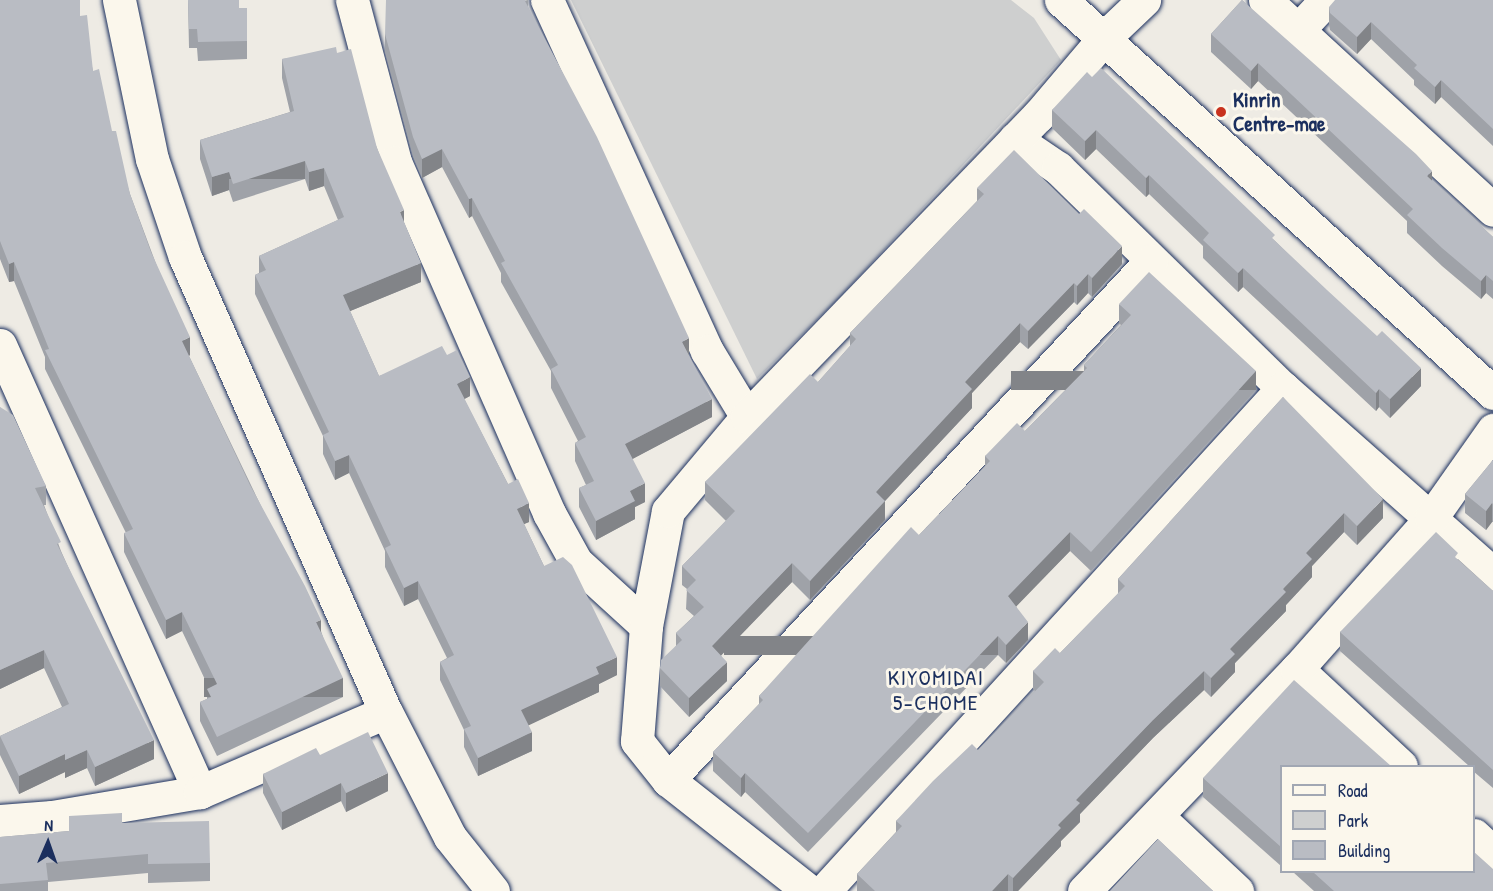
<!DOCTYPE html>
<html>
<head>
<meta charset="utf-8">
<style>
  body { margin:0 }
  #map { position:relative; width:1493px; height:891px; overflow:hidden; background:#eeebe4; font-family:"Patrick Hand",sans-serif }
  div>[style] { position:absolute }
  .green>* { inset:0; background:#cecfcf }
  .roads { filter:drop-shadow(0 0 2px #1b2f5e) drop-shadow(0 0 2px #1b2f5e) }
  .street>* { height:33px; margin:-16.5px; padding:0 16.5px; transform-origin:16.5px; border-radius:16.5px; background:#fbf7ec }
  .secondary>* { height:33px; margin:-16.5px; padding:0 16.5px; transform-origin:16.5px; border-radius:16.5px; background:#fbf7ec }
  .wall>* { inset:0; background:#9fa2a8 }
  .shaded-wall>* { inset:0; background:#828488; transform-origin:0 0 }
  .building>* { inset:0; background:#b9bcc3 }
  .dots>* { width:16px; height:16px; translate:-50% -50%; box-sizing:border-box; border:3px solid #fbf7ec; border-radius:50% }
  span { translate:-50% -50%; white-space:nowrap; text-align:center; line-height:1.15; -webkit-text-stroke:6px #fbf7ec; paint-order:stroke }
  .poi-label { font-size:21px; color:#1b2f5e; font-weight:700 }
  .left { translate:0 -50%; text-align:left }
  .neighbourhood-label { font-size:22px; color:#1b2f5e; letter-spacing:1.5px }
  .legend { position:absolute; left:1280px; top:765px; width:195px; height:108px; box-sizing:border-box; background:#fbf7ec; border:2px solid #a1a7b3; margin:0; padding:8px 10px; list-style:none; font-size:18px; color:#1b2f5e }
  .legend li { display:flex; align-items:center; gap:12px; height:30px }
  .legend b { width:30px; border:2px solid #a1a7b3 }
  .north { position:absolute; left:18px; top:813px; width:60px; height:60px; -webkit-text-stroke:4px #fbf7ec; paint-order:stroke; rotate:2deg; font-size:16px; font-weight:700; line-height:24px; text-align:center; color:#1b2f5e }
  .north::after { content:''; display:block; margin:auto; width:21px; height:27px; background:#1b2f5e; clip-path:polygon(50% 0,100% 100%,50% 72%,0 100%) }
</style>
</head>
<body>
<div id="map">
  <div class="green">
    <div style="clip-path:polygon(571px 0,1011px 0,1034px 18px,1061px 60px,838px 299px,757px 379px)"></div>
  </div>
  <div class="roads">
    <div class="street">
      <div style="left:352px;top:0;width:168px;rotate:75.1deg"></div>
      <div style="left:395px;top:162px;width:383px;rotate:66.3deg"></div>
      <div style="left:549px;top:513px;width:56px;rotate:61.1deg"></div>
      <div style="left:576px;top:562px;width:95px;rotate:42.4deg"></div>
      <div style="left:547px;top:0;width:386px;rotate:65.5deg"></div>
      <div style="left:707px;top:351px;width:77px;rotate:58.8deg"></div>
      <div style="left:1265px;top:0;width:310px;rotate:42.6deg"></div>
      <div style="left:1298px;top:30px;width:41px;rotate:-47deg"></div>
      <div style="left:1015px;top:139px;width:52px;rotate:34deg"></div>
      <div style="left:1058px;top:168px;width:315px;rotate:44.4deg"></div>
      <div style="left:1283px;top:388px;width:281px;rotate:41.5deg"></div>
      <div style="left:0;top:345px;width:490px;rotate:65.9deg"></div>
      <div style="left:1297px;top:669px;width:142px;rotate:43deg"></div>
      <div style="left:668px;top:780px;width:709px;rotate:-47.06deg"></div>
      <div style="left:1157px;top:816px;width:110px;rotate:43.2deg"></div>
      <div style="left:0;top:821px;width:52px;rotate:-4.4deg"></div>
      <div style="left:52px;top:817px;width:150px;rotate:-9.6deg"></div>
      <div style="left:200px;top:792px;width:202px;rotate:-23.3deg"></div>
      <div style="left:1474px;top:835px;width:26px;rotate:43deg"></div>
      <div style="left:809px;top:891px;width:179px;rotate:-141.8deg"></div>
      <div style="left:668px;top:780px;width:50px;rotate:-128.5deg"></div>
      <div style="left:637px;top:741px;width:115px;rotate:-85.5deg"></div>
      <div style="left:646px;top:626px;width:117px;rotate:-79.2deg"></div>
      <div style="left:668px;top:511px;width:123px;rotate:-50deg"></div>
      <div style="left:747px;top:417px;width:419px;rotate:-46deg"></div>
      <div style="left:1038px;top:116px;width:104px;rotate:-49.7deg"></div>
      <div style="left:1105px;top:37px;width:54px;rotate:-43.5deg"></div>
      <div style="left:824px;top:891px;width:681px;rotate:-47.62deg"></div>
      <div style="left:1084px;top:891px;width:308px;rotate:-46.2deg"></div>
      <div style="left:1297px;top:669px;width:202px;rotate:-48.4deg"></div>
      <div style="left:1431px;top:518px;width:108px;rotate:-54.8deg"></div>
    </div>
    <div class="secondary">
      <div style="left:119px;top:0;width:162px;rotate:78.3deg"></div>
      <div style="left:152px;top:159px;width:103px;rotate:71.4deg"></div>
      <div style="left:185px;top:257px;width:497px;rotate:66.2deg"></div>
      <div style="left:386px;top:712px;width:140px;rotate:62.9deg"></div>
      <div style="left:450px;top:837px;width:69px;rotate:51.5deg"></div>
      <div style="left:1061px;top:0;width:584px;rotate:42.29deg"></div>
    </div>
  </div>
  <div class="wall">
    <div style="clip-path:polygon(0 0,80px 16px,93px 71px,130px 194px,190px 355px,189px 356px,321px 631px,343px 697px,217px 756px,200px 721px,200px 702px,207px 699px,207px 689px,209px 688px,182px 631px,166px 639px,124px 552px,124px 533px,126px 533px,45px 369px,45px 357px,14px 281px,9px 282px,0 259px)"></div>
    <div style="clip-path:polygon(188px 0,239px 0,239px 8px,247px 8px,247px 59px,198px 61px,197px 48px,189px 48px)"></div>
    <div style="clip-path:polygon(528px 0,528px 7px,689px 356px,712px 417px,632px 459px,645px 502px,635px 507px,635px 519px,596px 540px,579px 507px,579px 488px,586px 485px,575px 461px,575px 443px,578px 441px,551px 388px,551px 371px,501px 282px,501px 273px,472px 216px,469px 218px,442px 167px,422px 178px,413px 156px,385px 52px,385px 34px)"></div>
    <div style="clip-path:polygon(1242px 0,1432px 181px,1493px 237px,1493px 299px,1486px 293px,1481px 299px,1442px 266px,1407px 233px,1407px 221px,1258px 81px,1251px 89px,1211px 52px,1211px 34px)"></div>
    <div style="clip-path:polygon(1493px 0,1493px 146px,1441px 97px,1435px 104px,1414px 85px,1414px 80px,1371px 39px,1357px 54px,1330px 30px,1329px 24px,1329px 7px)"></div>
    <div style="clip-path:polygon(337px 53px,377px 148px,404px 223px,421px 282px,350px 311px,379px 376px,447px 355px,470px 396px,464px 399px,508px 484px,529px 522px,524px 524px,544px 566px,617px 675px,599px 684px,599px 692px,528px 725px,532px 751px,478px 776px,464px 747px,464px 730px,440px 680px,440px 662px,447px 658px,418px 599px,404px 606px,385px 567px,385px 551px,349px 473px,335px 480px,323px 454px,323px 436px,255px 294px,255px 275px,259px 273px,259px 256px,338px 220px,324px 186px,309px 191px,305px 179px,233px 202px,229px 190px,212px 196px,200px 159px,200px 140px,290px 112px,282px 78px,282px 59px)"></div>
    <div style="clip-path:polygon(1092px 77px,1275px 241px,1421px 386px,1390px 418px,1379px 407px,1376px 411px,1243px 287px,1238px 292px,1203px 258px,1203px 246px,1149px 194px,1146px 197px,1096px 149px,1085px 160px,1052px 128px,1052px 110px)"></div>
    <div style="clip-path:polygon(977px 188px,1122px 264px,1092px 297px,1088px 293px,1077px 305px,1074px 302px,1028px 349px,1020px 342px,972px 393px,972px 408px,885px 501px,885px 520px,810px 600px,792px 582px,721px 655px,727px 681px,689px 717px,660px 686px,660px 668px,676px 646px,676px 633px,694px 616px,686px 609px,687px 589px,682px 585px,682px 566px,726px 521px,705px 500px,705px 482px,818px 382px,850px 346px,850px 333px,977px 201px)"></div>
    <div style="clip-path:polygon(1119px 304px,1256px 390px,1091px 571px,1070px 551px,1016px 606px,1028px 640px,1006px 663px,998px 655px,808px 852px,745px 792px,741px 797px,713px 771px,713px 752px,759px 704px,759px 696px,919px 535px,985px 466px,985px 456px,1025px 431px,1084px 371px,1084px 365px,1121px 325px,1119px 323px)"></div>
    <div style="clip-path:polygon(1283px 397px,1383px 518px,1357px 545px,1344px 532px,1312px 566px,1312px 577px,1286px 605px,1286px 611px,1235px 663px,1235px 672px,1211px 697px,1204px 690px,1153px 738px,1080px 814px,1080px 822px,1061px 841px,1061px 846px,1018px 891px,857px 891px,857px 874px,896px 832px,896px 821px,978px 750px,1035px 691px,1033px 689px,1033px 671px,1060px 653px,1118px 594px,1118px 579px)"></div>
    <div style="clip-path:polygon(0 407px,46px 486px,46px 505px,44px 505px,61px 551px,154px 759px,95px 786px,87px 768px,65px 778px,65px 772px,19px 794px,0 755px,0 736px,62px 707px,44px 668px,0 689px)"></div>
    <div style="clip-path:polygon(1493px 460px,1493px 522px,1492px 522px,1486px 530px,1465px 513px,1465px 494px)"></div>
    <div style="clip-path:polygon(1458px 559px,1493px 591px,1493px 788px,1473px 771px,1473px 766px,1469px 766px,1340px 651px,1340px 632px)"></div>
    <div style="clip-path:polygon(320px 755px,388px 791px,346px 812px,341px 801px,282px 830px,263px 793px,263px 774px)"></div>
    <div style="clip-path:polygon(1281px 766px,1281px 866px,1203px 797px,1203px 778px)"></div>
    <div style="clip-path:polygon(122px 823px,210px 863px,210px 881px,148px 883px,148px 873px,48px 882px,48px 891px,0 891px,0 837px,69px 831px)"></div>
    <div style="clip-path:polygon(1293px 872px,1473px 872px,1493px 891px,1314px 891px)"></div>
  </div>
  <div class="shaded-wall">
    <div style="clip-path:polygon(1371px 22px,1371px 39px,1357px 54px,1357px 37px)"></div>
    <div style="clip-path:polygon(1258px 63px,1258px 81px,1251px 89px,1251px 71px)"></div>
    <div style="clip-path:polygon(1441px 80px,1441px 97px,1435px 104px,1435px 87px)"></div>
    <div style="clip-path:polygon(1096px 130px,1096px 149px,1085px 160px,1085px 141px)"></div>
    <div style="clip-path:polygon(442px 149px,442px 167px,422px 178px,422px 159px)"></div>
    <div style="left:305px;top:161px;width:18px;height:76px;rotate:90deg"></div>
    <div style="clip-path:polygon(324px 168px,324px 186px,309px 191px,309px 172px)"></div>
    <div style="clip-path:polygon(1432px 171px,1432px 189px,1427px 176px)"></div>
    <div style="clip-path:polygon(229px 172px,229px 190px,212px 196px,212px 177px)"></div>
    <div style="clip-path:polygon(1149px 175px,1149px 194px,1146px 197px,1146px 178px)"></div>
    <div style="clip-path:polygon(472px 198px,472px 216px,469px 218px,469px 199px)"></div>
    <div style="clip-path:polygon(404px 210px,404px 229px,400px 212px)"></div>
    <div style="clip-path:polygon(1122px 246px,1122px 264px,1092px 297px,1092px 278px)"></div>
    <div style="clip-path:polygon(14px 262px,14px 281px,9px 282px,9px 264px)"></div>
    <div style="clip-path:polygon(421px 263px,421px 282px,343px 314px,343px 295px)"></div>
    <div style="clip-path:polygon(1243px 268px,1243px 287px,1238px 292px,1238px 273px)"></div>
    <div style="clip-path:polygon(1088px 274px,1088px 293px,1077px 305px,1077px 286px)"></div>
    <div style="clip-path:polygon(1486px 275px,1486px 293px,1481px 299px,1481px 281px)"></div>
    <div style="clip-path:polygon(1074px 283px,1074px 302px,1028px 349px,1028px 331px)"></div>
    <div style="clip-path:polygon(1020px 323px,1020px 342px,972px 393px,972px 408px,885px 501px,885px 520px,810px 600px,810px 581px,876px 492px,965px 382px)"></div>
    <div style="clip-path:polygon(190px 337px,190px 355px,182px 360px,182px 341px)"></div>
    <div style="clip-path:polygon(689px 338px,689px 357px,682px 342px)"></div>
    <div style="clip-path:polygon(1421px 368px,1421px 386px,1390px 418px,1390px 399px)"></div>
    <div style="left:1256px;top:371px;width:19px;height:245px;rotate:90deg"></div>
    <div style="clip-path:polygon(470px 377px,470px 396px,457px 403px,457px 384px)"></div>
    <div style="clip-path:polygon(1379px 389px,1379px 407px,1376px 411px,1376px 393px)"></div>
    <div style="clip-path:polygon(712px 399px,712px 417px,625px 463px,625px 444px)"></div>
    <div style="clip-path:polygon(349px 455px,349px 473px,335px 480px,335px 461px)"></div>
    <div style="clip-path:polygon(645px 483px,645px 502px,635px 507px,635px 519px,596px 540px,596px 521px,630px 491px)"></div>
    <div style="clip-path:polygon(1383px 499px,1383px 518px,1357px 545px,1357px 526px)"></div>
    <div style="clip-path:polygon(529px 503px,529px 522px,517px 527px,517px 509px)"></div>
    <div style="clip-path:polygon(1492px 503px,1492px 522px,1486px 530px,1486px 511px)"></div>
    <div style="clip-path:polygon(1344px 513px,1344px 532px,1312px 566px,1312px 577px,1286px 605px,1286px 611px,1235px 663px,1235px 672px,1211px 697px,1211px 678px,1230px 649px,1283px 589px,1306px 553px)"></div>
    <div style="clip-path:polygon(1070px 532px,1070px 551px,1008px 615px,1008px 596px)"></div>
    <div style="clip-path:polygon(792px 563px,792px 582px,712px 665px,712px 646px)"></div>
    <div style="clip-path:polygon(418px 581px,418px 599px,404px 606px,404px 588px)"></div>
    <div style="clip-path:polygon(182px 612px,182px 631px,166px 639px,166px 620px)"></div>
    <div style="clip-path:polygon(321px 620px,321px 638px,316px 622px)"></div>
    <div style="clip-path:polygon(1028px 622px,1028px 640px,1006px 663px,1006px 645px)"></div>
    <div style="left:998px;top:636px;width:19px;height:274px;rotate:90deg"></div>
    <div style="clip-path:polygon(44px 650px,44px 668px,0 689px,0 670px)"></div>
    <div style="clip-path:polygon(617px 657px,617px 675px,599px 684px,599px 692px,521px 729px,521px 710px,596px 667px)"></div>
    <div style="clip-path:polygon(727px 662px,727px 681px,689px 717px,689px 698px)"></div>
    <div style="clip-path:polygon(1204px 671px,1204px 690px,1153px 738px,1080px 814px,1080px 822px,1061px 841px,1061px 846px,1018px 891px,1013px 891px,1013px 878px,1058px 825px,1076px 800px,1153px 720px)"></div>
    <div style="left:343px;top:678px;width:19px;height:139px;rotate:90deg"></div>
    <div style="clip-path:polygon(532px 732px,532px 751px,478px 776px,478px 758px)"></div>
    <div style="clip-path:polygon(154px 740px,154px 759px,95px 786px,95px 767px)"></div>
    <div style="clip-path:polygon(87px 750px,87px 768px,65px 778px,65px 760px)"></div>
    <div style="clip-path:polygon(65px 754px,65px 772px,19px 794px,19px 776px)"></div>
    <div style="clip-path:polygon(388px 773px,388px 791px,346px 812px,346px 793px)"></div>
    <div style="clip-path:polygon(745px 773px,745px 792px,741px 797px,741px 778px)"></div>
    <div style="clip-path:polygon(341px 783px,341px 801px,282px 830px,282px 812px)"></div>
    <div style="clip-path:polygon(1008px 874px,1008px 891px,992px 891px)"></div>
  </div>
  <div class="building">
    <div style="clip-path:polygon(0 0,80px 0,80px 16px,87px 15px,93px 71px,99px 69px,112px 131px,116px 131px,130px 194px,151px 252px,190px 337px,182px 341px,250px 485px,305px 586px,321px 620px,316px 622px,343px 678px,217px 737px,200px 702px,211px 697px,207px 689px,217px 684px,182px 612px,166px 620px,124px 533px,133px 529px,45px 350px,49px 349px,14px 262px,9px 264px,0 241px)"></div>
    <div style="clip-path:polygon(188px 0,239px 0,239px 8px,247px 8px,247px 41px,198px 42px,197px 29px,189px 29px)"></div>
    <div style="clip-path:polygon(386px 0,526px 0,525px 1px,597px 137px,689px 338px,682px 342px,712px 399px,625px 444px,645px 483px,630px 491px,635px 501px,596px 521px,579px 488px,594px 481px,575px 443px,586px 437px,551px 369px,558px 365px,501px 263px,505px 261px,472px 198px,469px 199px,442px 149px,422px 159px,413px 137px,385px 34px)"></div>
    <div style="clip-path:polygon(1242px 0,1416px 154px,1432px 171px,1427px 176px,1493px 237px,1493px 281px,1486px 275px,1481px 281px,1442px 248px,1407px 215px,1413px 209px,1258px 63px,1251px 71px,1211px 34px)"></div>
    <div style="clip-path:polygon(1335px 0,1493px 0,1493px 129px,1441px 80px,1435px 87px,1414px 68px,1417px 65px,1371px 22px,1357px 37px,1330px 13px,1329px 7px)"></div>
    <div style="clip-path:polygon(336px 47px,337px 53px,351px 49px,377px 148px,404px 210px,400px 212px,421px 263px,343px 295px,379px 376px,442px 346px,447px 355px,457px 350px,470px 377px,457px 384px,508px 484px,518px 479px,529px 503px,517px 509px,544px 566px,563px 557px,572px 565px,617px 657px,596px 667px,599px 674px,521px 710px,532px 732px,478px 758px,464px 729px,471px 726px,440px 662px,454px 655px,418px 581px,404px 588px,385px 548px,391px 545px,349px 455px,335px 461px,323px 435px,329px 432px,255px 275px,266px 270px,259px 256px,344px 217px,324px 168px,309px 172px,305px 161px,233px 184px,229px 172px,212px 177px,200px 140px,294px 111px,282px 59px)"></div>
    <div style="clip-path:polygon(1101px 68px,1275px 235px,1272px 238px,1327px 290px,1377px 336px,1382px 331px,1421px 368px,1390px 399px,1379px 389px,1376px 393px,1243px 268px,1238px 273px,1203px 240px,1209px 233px,1149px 175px,1146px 178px,1096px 130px,1085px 141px,1052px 110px,1087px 72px,1092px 77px)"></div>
    <div style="clip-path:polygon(1014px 150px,1079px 214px,1084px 209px,1122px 246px,1092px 278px,1088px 274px,1077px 286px,1074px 283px,1028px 331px,1020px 323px,965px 382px,972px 389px,876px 492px,885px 501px,810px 581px,792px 563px,712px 646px,727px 662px,689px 698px,660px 668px,661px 660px,682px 640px,676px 633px,704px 607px,686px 590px,696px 580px,682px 566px,735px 511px,705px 482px,810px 374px,818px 382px,856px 339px,850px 333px,984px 194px,977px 188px)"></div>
    <div style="clip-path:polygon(1149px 272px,1256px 371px,1091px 552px,1070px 532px,1008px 596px,1028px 622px,1006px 645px,998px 636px,808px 833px,745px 773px,741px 778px,713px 752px,763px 700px,759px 696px,911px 527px,919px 535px,990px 461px,985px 456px,1017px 423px,1025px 431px,1087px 368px,1084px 365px,1131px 315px,1119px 304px)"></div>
    <div style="clip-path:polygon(1283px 397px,1383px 499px,1357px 526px,1344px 513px,1306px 553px,1312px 559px,1283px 589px,1286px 592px,1230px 649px,1235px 654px,1211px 678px,1204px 671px,1153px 720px,1076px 800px,1080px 803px,1058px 825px,1061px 828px,1013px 878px,1008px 874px,992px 891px,875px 891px,857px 874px,902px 826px,896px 821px,933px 781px,972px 744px,978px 750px,1044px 682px,1033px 671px,1055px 648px,1060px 653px,1125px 586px,1118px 579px)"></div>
    <div style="clip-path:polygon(0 407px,13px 415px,46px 486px,35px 488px,61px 542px,57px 544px,154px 740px,95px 767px,87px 750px,65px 760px,65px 754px,19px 776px,0 736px,69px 704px,44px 650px,0 670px)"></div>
    <div style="clip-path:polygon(1493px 460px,1493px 504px,1492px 503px,1486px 511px,1465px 494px)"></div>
    <div style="clip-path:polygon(1436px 532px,1458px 553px,1455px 557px,1493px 591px,1493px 770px,1340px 632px)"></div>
    <div style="clip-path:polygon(1294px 680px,1391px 766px,1281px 766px,1281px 847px,1203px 778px)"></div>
    <div style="clip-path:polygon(368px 732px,388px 773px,346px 793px,341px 783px,282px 812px,263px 774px,316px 748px,320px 755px)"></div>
    <div style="clip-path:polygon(122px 813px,122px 823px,209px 821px,210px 863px,148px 864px,148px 854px,46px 863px,48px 880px,0 884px,0 837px,69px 831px,69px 816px)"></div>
    <div style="clip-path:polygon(1158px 839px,1213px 891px,1110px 891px)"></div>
    <div style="clip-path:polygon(1473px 851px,1493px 869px,1493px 891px,1334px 891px,1313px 872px,1473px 872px)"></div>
  </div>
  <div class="dots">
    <div style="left:1221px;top:112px;background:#c8321e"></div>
  </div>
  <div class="poi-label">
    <span class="left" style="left:1233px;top:112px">Kinrin<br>Centre-mae</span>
  </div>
  <div class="neighbourhood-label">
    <span style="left:936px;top:690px">KIYOMIDAI<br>5-CHOME</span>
  </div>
  <ul class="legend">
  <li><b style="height:8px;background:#fbf7ec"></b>Road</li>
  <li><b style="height:16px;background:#cecfcf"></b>Park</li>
  <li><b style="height:16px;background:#b9bcc3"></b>Building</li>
  </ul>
  <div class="north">N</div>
</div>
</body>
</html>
